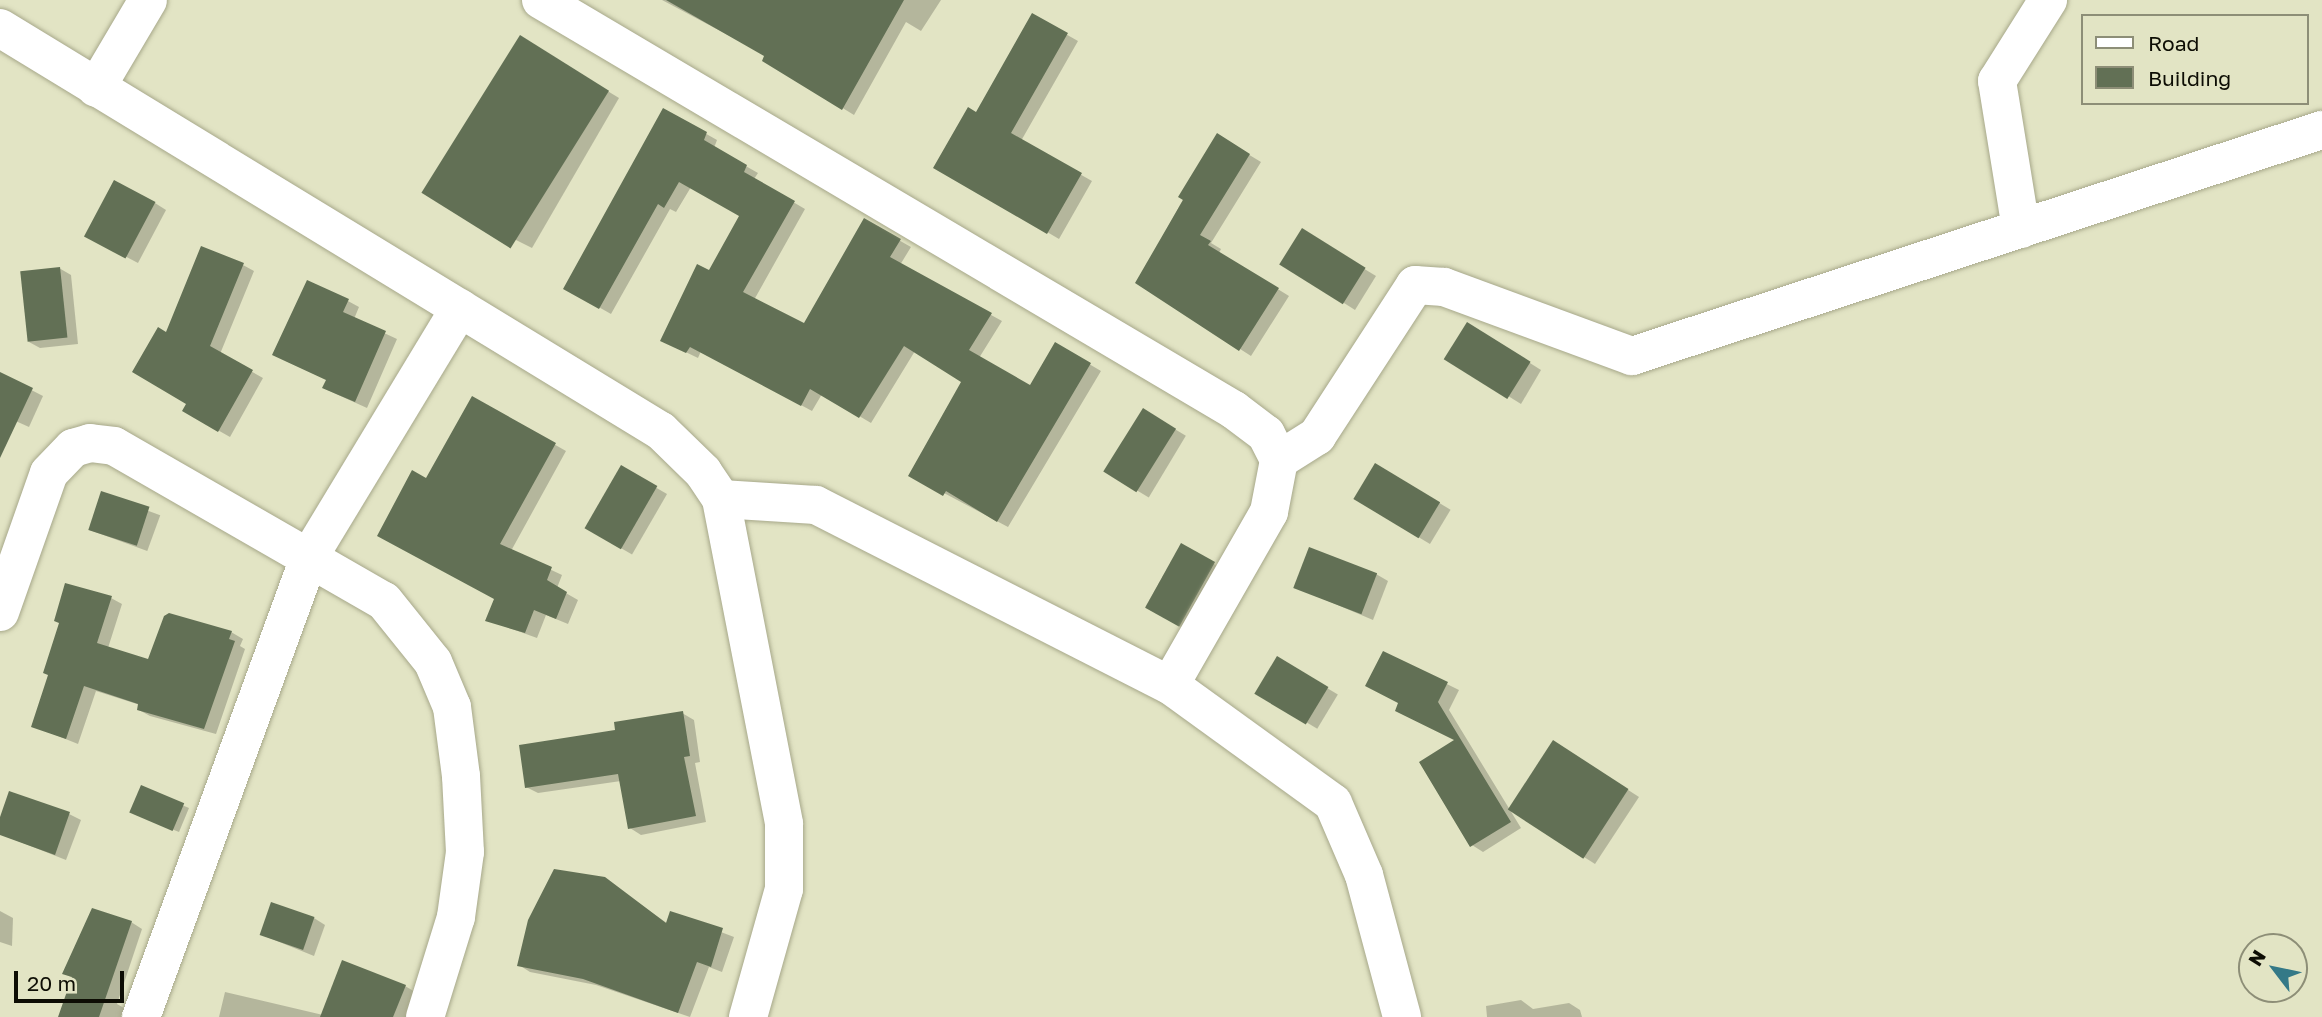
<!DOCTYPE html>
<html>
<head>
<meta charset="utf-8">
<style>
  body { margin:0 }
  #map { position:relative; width:2322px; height:1017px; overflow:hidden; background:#e2e4c4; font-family:"Golos Text",sans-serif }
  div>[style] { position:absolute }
  .shadow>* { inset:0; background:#0003; transform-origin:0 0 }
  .building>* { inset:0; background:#627055; transform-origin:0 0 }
  .roads { filter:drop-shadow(0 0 2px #a7a88a) drop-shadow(0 0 2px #a7a88a) }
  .minor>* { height:38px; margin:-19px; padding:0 19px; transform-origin:19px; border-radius:19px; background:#fff }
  span { translate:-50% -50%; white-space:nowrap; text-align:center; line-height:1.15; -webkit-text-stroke:5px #e2e4c4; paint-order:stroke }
  .legend { position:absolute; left:2081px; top:14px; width:228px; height:91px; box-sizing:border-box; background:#e2e4c4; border:2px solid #8d8e77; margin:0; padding:9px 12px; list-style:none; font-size:21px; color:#0d0d04 }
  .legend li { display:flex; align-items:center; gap:14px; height:35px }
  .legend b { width:35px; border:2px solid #8d8e77 }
  .north { position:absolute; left:2238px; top:933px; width:70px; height:70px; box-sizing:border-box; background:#e2e4c4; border:2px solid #8d8e77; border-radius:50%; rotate:302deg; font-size:19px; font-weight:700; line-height:28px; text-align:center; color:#0d0d04 }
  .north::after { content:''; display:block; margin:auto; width:24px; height:32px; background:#347987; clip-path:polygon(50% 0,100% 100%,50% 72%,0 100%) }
  .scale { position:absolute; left:14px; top:971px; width:110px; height:32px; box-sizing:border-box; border:4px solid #0d0d04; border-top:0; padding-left:9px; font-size:21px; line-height:24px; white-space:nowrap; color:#0d0d04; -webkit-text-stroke:5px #e2e4c4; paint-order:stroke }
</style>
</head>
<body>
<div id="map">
  <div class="shadow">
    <div style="clip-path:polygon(662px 0,941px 0,921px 31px,906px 22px,854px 115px,764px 60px,773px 59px)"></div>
    <div style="clip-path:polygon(1032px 15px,1078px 41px,1021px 141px,1092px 181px,1059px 239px,936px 167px,977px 114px)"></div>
    <div style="clip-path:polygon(521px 38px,619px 98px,532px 248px,446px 205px)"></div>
    <div style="clip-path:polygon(664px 110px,717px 140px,714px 148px,758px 173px,754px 179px,805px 209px,754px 300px,805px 325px,865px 221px,911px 247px,900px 265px,1002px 321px,979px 358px,1031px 388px,1055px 344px,1101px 371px,1008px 527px,910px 475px,963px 381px,915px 351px,871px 423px,822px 394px,812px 411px,701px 351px,698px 358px,673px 346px,741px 216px,691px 187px,676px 212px,670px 209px,611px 314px,565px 288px)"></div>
    <div style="clip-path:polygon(1218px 136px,1261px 162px,1211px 243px,1221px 249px,1219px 253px,1289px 296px,1251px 356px,1137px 283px)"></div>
    <div style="clip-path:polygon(155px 203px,166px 210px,138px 263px,98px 242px)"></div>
    <div style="clip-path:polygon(1302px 231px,1376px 276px,1355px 310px,1344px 303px)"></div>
    <div style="clip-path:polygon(243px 265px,254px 271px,220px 354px,263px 378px,230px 437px,184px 411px,189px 403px,167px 335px)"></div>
    <div style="clip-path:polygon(59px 268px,71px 275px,78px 344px,40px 348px,29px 342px)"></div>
    <div style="clip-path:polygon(348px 301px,359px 307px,354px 319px,397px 339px,367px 408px,336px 394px,324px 388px,328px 380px,286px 361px)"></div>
    <div style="clip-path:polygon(1479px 331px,1541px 370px,1521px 404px,1447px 358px)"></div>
    <div style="clip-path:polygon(0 374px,43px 396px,29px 427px,0 414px)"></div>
    <div style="clip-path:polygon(473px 398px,566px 451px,511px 551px,562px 575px,557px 588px,578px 600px,568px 624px,546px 615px,537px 638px,487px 620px,496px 599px,427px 480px)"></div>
    <div style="left:1143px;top:410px;width:50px;height:72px;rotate:31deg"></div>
    <div style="left:1376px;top:465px;width:87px;height:40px;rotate:31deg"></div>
    <div style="left:622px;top:468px;width:52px;height:70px;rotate:30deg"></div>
    <div style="left:102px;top:494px;width:62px;height:38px;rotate:20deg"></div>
    <div style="left:1181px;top:545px;width:51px;height:71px;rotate:30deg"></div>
    <div style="clip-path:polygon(1376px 574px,1388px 581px,1373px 620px,1295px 587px)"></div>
    <div style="clip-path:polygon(111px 598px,122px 604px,108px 648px,149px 662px,231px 632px,243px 639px,240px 646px,245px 649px,216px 734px,150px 716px,139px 710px,140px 705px,96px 691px,78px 744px,33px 726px)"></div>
    <div style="clip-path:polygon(1384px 653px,1459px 690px,1449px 710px,1521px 828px,1483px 852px,1472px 845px,1457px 741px,1400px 703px)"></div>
    <div style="left:1277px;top:658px;width:71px;height:40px;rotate:31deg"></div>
    <div style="clip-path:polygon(682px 713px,694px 720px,700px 762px,695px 763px,706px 822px,641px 835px,630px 828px,621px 781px,538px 793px,526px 787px,617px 732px)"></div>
    <div style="clip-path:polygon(1565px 749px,1639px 797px,1595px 864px,1584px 857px)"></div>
    <div style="clip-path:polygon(141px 788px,189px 808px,179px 832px,137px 815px)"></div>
    <div style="clip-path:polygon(69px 814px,81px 820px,66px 860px,0 834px,0 822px)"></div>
    <div style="clip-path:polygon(605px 879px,668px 924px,671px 913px,734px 937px,722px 972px,709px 967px,690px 1017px,596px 985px,530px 972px,519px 965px)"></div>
    <div style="clip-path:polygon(0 911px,13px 918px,12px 946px,0 942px)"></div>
    <div style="clip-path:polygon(314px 918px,325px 925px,314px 956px,262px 935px)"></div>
    <div style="clip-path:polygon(131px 922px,142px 929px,117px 1004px,124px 1008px,121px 1017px,60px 1017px,73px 978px,65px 974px)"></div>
    <div style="clip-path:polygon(405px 986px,417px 993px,407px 1017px,219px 1017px,225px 992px,323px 1015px)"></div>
    <div style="clip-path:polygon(1521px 1000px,1533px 1009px,1569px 1003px,1580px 1010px,1582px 1017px,1487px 1017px,1486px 1006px)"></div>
  </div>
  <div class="building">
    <div style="clip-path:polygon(666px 0,904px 0,842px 110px,762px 61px,764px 56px)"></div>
    <div style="clip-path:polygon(1032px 13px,1068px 33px,1011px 133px,1082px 173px,1047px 234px,933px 168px,968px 107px,976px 112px)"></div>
    <div style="left:520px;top:35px;width:105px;height:186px;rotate:32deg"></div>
    <div style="clip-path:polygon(663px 108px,707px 132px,704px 140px,747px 165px,744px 172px,795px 201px,743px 292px,804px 323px,864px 218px,901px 239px,890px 257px,992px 313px,969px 350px,1030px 385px,1055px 342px,1091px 363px,997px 522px,946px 491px,943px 496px,908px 476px,961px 382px,904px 346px,859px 418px,810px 389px,801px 406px,690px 347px,686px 353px,660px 341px,697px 264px,709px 270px,739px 216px,679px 182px,664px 208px,658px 204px,599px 309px,563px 289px)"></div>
    <div style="clip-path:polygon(1217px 133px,1250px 154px,1200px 235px,1211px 241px,1208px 245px,1279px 288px,1239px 351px,1135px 283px,1183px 200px,1178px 197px)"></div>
    <div style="left:114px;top:180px;width:47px;height:64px;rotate:28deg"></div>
    <div style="left:1302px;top:228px;width:75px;height:43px;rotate:32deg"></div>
    <div style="clip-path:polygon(201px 246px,244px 263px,210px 346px,253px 370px,218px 432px,182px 411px,186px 404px,132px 372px,158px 327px,166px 332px)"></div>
    <div style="left:60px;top:267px;width:71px;height:40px;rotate:84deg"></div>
    <div style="clip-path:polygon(307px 280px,349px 299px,343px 312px,386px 331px,355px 402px,322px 388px,326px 380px,272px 355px)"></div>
    <div style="left:1467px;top:322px;width:75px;height:44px;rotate:32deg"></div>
    <div style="clip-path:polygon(0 372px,33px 388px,0 458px)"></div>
    <div style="clip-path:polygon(472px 396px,556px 443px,500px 544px,552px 567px,547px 580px,567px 592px,556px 619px,534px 610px,525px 633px,485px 621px,494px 599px,377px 536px,412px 470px,426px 478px)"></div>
    <div style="left:1143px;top:408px;width:39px;height:75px;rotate:32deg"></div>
    <div style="left:1375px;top:463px;width:76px;height:42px;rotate:31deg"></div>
    <div style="left:621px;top:465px;width:42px;height:73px;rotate:30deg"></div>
    <div style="left:101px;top:491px;width:51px;height:41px;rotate:18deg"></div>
    <div style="left:1181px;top:543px;width:39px;height:74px;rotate:29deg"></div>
    <div style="left:1309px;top:547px;width:73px;height:44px;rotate:21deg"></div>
    <div style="clip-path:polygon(65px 583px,112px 596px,97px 643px,148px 659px,164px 616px,169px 613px,232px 631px,229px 639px,235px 641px,204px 729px,137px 710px,138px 704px,84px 686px,66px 739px,31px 727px,48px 675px,43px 673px,59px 623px,54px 621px)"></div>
    <div style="clip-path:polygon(1383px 651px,1448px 682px,1438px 702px,1511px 822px,1470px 847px,1419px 762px,1454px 740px,1395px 711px,1398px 703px,1365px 686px)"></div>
    <div style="left:1277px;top:656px;width:60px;height:44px;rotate:31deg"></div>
    <div style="clip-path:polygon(683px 711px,690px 756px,684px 757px,696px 816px,628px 829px,618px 774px,525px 788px,519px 745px,615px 730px,614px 722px)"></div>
    <div style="left:1553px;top:740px;width:90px;height:83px;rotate:33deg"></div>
    <div style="left:141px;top:785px;width:47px;height:30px;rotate:23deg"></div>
    <div style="clip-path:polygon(9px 791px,70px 812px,55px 855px,0 835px,0 817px)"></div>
    <div style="clip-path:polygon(554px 869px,605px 877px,666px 923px,670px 911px,723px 928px,711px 967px,697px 962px,678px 1013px,583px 979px,517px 966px,528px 920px)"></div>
    <div style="left:271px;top:902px;width:46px;height:35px;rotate:19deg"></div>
    <div style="clip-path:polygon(92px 908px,132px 921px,99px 1017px,58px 1017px,72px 977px,62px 974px)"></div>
    <div style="clip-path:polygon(342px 960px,406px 985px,393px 1017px,320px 1017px)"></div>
  </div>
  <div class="roads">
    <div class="minor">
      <div style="left:541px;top:0;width:805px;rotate:30.61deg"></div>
      <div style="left:1234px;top:410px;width:40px;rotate:37deg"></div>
      <div style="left:1266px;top:434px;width:29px;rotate:63deg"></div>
      <div style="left:1279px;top:460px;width:53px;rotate:100.9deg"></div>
      <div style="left:1269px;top:512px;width:199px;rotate:119.8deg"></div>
      <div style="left:0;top:28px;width:774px;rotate:31.37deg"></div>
      <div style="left:661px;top:431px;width:59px;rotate:44.3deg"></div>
      <div style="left:703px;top:472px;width:32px;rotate:56deg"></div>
      <div style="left:721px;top:499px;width:331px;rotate:79deg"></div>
      <div style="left:784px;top:824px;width:65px;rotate:90deg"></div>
      <div style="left:784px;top:889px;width:133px;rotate:105.7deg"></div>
      <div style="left:96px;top:88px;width:102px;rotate:-59.4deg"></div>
      <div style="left:2021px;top:229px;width:150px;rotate:-99.2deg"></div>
      <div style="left:1997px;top:81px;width:96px;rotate:-57.8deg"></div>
      <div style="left:1279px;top:460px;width:45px;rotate:-32.3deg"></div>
      <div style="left:1317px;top:436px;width:180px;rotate:-57deg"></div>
      <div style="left:1415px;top:285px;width:29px;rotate:4deg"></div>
      <div style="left:1444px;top:287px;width:200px;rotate:20.2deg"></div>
      <div style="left:1632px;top:356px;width:726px;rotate:-18.14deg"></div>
      <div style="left:721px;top:499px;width:95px;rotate:3.6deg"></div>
      <div style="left:816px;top:505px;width:397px;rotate:27deg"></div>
      <div style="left:1170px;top:685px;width:201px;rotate:35.9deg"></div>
      <div style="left:1333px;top:803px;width:78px;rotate:66.7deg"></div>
      <div style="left:1364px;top:875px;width:147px;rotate:75deg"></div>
      <div style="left:0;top:612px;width:147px;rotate:-70.6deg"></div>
      <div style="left:49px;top:473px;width:35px;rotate:-46deg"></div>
      <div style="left:73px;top:448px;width:18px;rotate:-16deg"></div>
      <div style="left:90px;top:443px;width:24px;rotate:7deg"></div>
      <div style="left:114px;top:446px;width:311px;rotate:29.9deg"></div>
      <div style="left:384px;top:601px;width:78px;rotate:51.2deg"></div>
      <div style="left:433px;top:662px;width:49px;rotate:67.1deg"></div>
      <div style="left:452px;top:707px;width:70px;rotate:82.6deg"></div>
      <div style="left:461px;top:776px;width:76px;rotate:87deg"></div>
      <div style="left:465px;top:852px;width:66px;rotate:97.9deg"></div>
      <div style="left:456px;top:917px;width:105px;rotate:107.2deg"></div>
      <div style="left:141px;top:1017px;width:490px;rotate:-69.9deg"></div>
      <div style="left:309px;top:557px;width:291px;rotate:-58.8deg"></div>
    </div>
  </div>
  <ul class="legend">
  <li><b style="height:9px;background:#fff"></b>Road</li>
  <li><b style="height:19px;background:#627055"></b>Building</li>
  </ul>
  <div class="north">N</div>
  <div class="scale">20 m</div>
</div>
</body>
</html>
